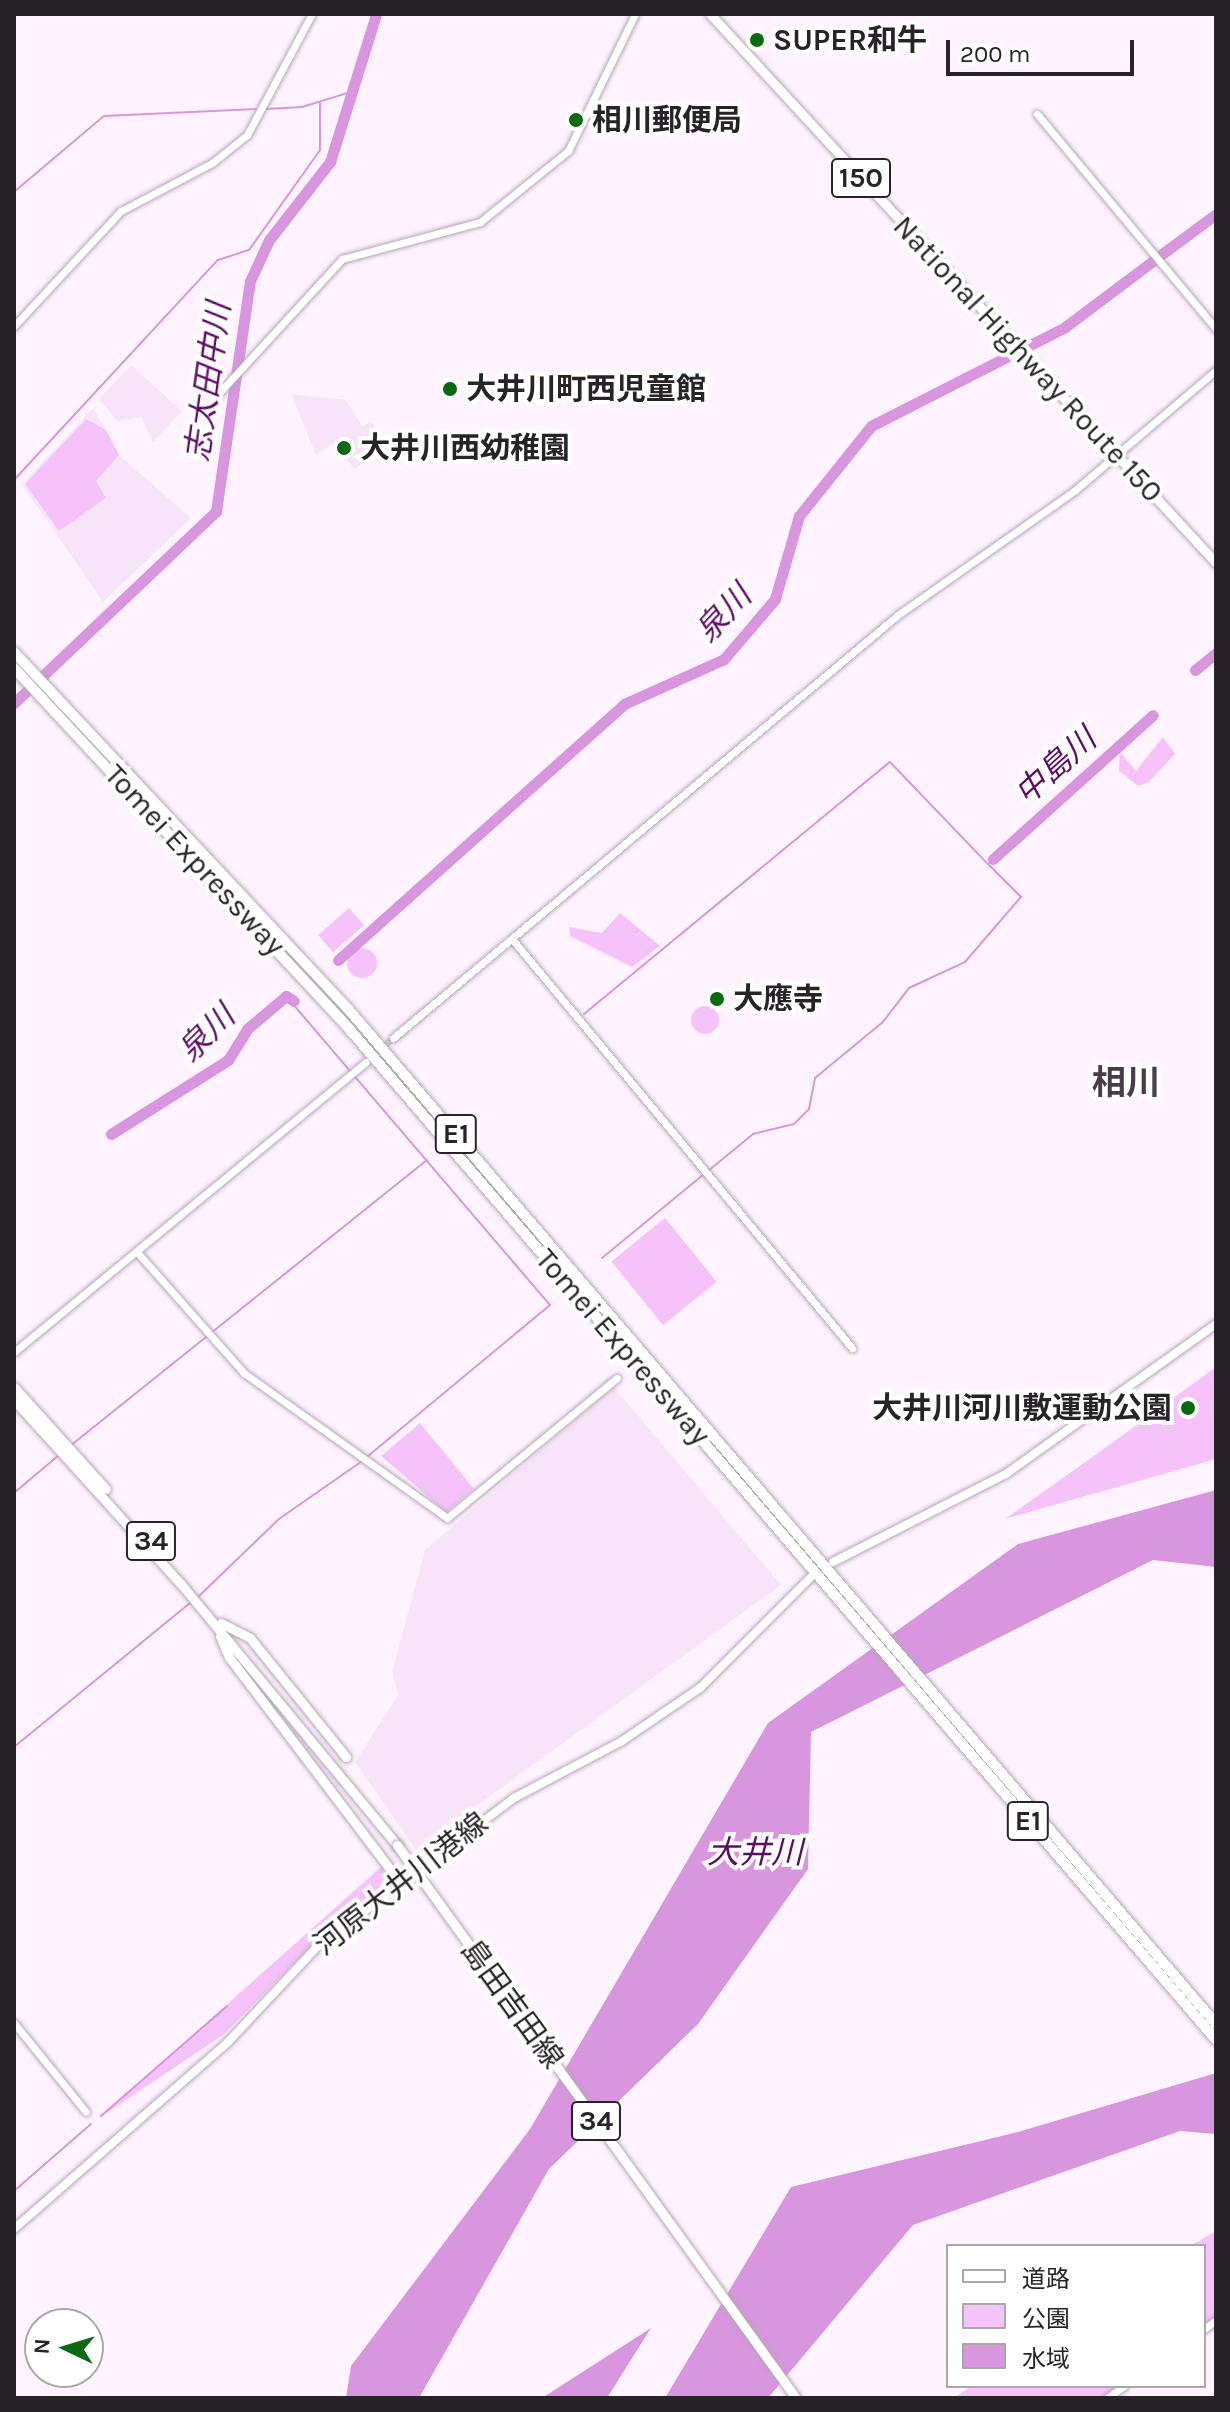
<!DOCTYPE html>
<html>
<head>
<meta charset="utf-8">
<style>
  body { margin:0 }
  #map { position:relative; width:1230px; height:2412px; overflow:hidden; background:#fef3ff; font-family:Karla,"Noto Sans JP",sans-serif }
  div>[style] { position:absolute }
  .built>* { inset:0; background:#f7e4f9 }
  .green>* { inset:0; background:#f5c2fa; transform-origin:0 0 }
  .round { border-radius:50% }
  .water>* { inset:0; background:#d796de }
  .stream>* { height:2px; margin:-1px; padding:0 1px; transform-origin:1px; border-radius:1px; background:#d796de }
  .river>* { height:11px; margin:-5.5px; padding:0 5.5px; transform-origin:5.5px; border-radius:5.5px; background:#d796de }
  .tertiary-tunnel>* { height:7px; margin-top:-3.5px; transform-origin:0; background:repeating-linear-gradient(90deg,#d3c9d4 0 7px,transparent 0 10.5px) }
  .roads { filter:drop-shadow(0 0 2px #b5a8b6) drop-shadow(0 0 2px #b5a8b6) }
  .tertiary>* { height:7px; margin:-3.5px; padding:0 3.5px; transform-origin:3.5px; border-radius:3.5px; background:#fff }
  .secondary>* { height:8px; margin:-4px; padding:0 4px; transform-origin:4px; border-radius:4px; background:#fff }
  .primary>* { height:9px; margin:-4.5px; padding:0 4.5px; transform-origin:4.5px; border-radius:4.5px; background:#fff }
  .trunk>* { height:9px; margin:-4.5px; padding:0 4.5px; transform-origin:4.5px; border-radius:4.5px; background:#fff }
  .motorway>* { height:10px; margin:-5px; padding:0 5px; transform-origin:5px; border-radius:5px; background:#fff }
  .bridges { filter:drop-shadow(0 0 2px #b5a8b6) drop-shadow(0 0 2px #b5a8b6) }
  .primary-bridge>* { height:9px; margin:-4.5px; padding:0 4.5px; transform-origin:4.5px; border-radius:4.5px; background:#fff }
  .dots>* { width:22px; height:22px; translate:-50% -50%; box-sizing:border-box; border:4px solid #fff; border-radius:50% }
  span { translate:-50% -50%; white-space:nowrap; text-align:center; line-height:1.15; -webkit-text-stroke:8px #fff; paint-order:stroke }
  .shield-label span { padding:2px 6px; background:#fff; border:2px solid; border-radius:6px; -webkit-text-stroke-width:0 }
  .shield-label { font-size:28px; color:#282329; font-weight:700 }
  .poi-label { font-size:30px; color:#282329; font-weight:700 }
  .left { translate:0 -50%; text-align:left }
  .right { translate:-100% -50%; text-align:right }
  .street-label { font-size:30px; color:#282329 }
  .water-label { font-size:32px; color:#5d0b66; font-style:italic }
  .quarter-label { font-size:34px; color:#483d49; font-weight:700 }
  .frame { position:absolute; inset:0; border:16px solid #282329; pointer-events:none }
  .legend { position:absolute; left:946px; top:2244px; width:260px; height:144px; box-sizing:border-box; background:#fff; border:2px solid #a9a7a9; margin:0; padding:10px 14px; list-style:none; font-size:24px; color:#282329 }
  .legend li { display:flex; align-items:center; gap:16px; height:40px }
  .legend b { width:40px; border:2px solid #a9a7a9 }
  .north { position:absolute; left:24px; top:2308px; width:80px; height:80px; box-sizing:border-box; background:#fff; border:2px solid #a9a7a9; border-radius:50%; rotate:274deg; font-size:22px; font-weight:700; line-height:32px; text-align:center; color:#282329 }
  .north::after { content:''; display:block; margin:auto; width:28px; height:36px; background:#0b6912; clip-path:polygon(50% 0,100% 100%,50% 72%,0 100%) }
  .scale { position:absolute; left:946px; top:40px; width:188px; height:36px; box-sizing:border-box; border:4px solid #282329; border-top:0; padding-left:10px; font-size:24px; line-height:28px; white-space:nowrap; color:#282329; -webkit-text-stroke:6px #fff; paint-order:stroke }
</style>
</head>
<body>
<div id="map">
  <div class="built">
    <div style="clip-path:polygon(131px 365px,182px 411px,153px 442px,141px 417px,118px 422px,99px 399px)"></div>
    <div style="clip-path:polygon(291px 394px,346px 400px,362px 426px,371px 422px,386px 441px,355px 469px,332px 444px,316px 455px)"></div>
    <div style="clip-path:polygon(93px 408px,119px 455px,191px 518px,103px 602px,22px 484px)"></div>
    <div style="clip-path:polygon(614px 1387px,781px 1585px,416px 1850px,355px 1762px,398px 1695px,392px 1672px,425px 1550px)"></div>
  </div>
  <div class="green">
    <div style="clip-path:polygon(86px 419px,106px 430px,119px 455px,96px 481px,106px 498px,59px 531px,25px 484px)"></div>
    <div style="clip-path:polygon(1163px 737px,1175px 754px,1149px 782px,1138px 786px,1119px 771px,1120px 752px,1136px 771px)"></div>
    <div style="left:349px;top:908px;width:23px;height:41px;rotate:49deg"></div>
    <div style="clip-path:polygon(620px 913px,660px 946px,632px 967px,570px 936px,569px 927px,602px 933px)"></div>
    <div class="round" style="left:347px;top:948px;width:30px;height:30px"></div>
    <div class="round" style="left:691px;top:1006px;width:28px;height:28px"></div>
    <div style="left:665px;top:1218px;width:82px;height:69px;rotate:51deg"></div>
    <div style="clip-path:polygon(1216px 1367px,1216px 1459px,1005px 1519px,1105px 1448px)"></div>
    <div style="clip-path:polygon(420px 1423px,474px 1489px,446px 1512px,381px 1456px)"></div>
    <div style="clip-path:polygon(382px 1866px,387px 1885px,327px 1930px,223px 2035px,102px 2116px)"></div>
    <div style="clip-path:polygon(1216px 2231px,1216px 2317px,1204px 2326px,1204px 2246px,1190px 2246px)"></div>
    <div style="clip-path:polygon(972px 2386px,1118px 2386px,1101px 2398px,954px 2398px)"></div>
  </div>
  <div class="water">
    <div style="clip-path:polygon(1216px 1490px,1216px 1567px,1153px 1560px,811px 1732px,808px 1869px,698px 2024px,549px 2169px,419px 2398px,346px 2398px,351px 2366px,530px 2129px,768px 1723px,1018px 1544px)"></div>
    <div style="clip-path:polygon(1216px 2073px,1216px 2134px,1180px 2131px,913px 2225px,768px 2398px,665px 2398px,791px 2187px,1018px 2132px)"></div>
    <div style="clip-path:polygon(651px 2328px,607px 2398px,542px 2398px)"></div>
  </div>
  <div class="stream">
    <div style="left:266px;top:109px;width:36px;rotate:-3deg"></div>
    <div style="left:302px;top:107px;width:54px;rotate:-17.1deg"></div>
    <div style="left:14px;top:192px;width:118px;rotate:-40.2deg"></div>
    <div style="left:104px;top:116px;width:152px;rotate:-2.6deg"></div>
    <div style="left:14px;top:480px;width:300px;rotate:-47.2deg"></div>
    <div style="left:218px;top:260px;width:33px;rotate:-18deg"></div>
    <div style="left:249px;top:250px;width:123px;rotate:-54.6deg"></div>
    <div style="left:320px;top:150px;width:47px;rotate:-90deg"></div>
    <div style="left:292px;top:1003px;width:397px;rotate:49.5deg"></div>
    <div style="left:550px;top:1305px;width:238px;rotate:140.3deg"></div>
    <div style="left:584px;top:1014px;width:396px;rotate:-39.5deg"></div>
    <div style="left:890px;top:762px;width:139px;rotate:46.2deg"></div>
    <div style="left:708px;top:1171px;width:58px;rotate:-39.4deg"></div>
    <div style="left:753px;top:1134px;width:42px;rotate:-13.7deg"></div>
    <div style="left:794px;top:1124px;width:21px;rotate:-45deg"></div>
    <div style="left:809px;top:1109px;width:32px;rotate:-79deg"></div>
    <div style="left:815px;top:1078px;width:88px;rotate:-39.5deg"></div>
    <div style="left:883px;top:1022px;width:43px;rotate:-52.6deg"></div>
    <div style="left:909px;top:988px;width:62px;rotate:-24.9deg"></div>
    <div style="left:965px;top:962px;width:86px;rotate:-49.3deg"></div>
    <div style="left:1021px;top:897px;width:47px;rotate:-135deg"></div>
    <div style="left:988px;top:864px;width:7px;rotate:-45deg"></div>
    <div style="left:602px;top:1258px;width:131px;rotate:-39.4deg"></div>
    <div style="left:70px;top:1446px;width:457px;rotate:-38.7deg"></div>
    <div style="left:14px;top:1493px;width:59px;rotate:-40.2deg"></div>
    <div style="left:198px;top:1597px;width:112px;rotate:-43.9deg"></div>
    <div style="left:279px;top:1519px;width:101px;rotate:-34.9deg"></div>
    <div style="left:14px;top:1747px;width:227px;rotate:-39.3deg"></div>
    <div style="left:101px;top:2116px;width:167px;rotate:-41.1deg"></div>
    <div style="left:14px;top:2191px;width:102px;rotate:-41deg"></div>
  </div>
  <div class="river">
    <div style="left:1162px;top:254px;width:67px;rotate:-36.5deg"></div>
    <div style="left:1195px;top:670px;width:27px;rotate:-39deg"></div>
    <div style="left:14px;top:703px;width:279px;rotate:-43.5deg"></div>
    <div style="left:216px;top:511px;width:232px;rotate:-81.6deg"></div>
    <div style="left:250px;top:281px;width:45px;rotate:-65.1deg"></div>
    <div style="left:269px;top:240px;width:99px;rotate:-52deg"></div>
    <div style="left:330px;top:162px;width:155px;rotate:-72.7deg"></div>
    <div style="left:993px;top:859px;width:215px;rotate:-42deg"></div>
    <div style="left:338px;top:960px;width:384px;rotate:-41.8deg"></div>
    <div style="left:624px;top:704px;width:110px;rotate:-24.2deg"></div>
    <div style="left:724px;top:659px;width:79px;rotate:-49.6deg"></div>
    <div style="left:775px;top:599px;width:86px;rotate:-73.9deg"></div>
    <div style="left:799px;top:516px;width:115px;rotate:-51.3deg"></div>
    <div style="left:871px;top:426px;width:218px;rotate:-27deg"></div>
    <div style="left:1065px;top:327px;width:110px;rotate:-36.9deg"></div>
    <div style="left:111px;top:1134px;width:138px;rotate:-32.3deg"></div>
    <div style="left:228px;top:1060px;width:36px;rotate:-58deg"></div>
    <div style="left:247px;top:1029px;width:51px;rotate:-40.2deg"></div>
    <div style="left:286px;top:996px;width:9px;rotate:32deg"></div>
  </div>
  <div class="tertiary-tunnel">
    <div style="left:370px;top:1058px;width:30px;rotate:-41deg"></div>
  </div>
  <div class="roads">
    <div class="tertiary">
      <div style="left:1037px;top:114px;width:280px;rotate:50.2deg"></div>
      <div style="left:14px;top:326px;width:157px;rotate:-47.1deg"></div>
      <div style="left:121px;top:211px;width:103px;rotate:-27.8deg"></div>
      <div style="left:212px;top:163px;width:45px;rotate:-38.7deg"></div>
      <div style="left:247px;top:135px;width:137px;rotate:-61.8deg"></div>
      <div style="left:218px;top:394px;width:183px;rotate:-47.4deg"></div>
      <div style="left:342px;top:259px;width:143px;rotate:-15deg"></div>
      <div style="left:480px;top:222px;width:113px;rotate:-38.9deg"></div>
      <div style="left:568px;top:151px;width:153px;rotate:-63.9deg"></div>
      <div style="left:512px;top:939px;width:532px;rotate:50.26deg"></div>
      <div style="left:393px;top:1038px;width:660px;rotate:-39.96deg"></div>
      <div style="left:899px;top:614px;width:214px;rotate:-35.1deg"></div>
      <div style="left:1074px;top:491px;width:187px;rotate:-40.4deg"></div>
      <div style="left:137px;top:1252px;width:162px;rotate:48.5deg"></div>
      <div style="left:244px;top:1373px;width:249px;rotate:35.5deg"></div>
      <div style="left:447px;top:1518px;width:220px;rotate:-39.5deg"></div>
      <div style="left:14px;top:1352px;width:456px;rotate:-39.5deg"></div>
      <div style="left:14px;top:2023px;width:114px;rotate:51deg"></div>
      <div style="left:1204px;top:2329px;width:15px;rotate:-37deg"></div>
      <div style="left:1107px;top:2398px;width:21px;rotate:-35deg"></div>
    </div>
    <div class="secondary">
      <div style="left:833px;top:1562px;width:194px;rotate:-27deg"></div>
      <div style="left:1006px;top:1474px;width:258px;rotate:-35.5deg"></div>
      <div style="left:14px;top:2229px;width:284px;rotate:-41.1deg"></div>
      <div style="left:228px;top:2042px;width:130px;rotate:-46.9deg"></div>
      <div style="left:317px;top:1947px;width:247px;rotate:-37.1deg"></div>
      <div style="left:514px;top:1798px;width:122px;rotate:-27.8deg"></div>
      <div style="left:622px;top:1741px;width:94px;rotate:-34.2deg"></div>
      <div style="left:700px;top:1688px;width:160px;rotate:-45deg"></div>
    </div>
    <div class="primary">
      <div style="left:14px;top:1387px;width:137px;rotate:48deg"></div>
      <div style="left:14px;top:1400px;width:248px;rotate:47.8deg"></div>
      <div style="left:181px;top:1584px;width:339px;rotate:50.4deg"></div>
      <div style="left:221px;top:1623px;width:33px;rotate:27deg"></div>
      <div style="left:250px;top:1638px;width:153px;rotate:51.1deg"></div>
      <div style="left:220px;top:1636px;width:23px;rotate:67deg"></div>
      <div style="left:229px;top:1657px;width:281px;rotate:52.8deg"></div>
    </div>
    <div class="trunk">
      <div style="left:710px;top:14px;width:747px;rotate:47.33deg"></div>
    </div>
    <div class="motorway">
      <div style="left:14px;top:652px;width:490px;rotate:46.9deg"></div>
      <div style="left:349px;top:1010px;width:1334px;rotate:49.47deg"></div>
      <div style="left:14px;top:668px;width:495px;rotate:47.1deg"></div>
      <div style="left:351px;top:1031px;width:1329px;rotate:49.39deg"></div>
    </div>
  </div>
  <div class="bridges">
    <div class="primary-bridge">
      <div style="left:397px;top:1845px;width:682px;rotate:54.19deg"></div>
    </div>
  </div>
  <div class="dots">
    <div style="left:757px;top:40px;background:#0b6912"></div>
    <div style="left:576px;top:120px;background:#0b6912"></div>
    <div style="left:450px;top:389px;background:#0b6912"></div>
    <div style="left:344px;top:448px;background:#0b6912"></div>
    <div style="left:717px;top:999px;background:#0b6912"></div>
    <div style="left:1188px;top:1408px;background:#0b6912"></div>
  </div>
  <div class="shield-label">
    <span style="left:861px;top:178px">150</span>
    <span style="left:456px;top:1134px">E1</span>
    <span style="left:151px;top:1541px">34</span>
    <span style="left:1028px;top:1821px">E1</span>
    <span style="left:596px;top:2121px">34</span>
  </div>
  <div class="poi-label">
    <span class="left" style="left:773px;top:40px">SUPER和牛</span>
    <span class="left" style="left:592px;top:120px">相川郵便局</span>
    <span class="left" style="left:466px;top:389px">大井川町西児童館</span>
    <span class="left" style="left:360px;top:448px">大井川西幼稚園</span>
    <span class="left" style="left:733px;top:999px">大應寺</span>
    <span class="right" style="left:1172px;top:1408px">大井川河川敷運動公園</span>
  </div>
  <div class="street-label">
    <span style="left:1028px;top:359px;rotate:47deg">National Highway Route 150</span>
    <span style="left:195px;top:860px;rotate:47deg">Tomei Expressway</span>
    <span style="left:623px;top:1347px;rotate:49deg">Tomei Expressway</span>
    <span style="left:401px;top:1884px;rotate:-38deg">河原大井川港線</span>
    <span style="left:512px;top:2004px;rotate:54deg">島田吉田線</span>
  </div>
  <div class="water-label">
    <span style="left:209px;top:382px;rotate:-82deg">志太田中川</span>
    <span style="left:724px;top:614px;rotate:-47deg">泉川</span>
    <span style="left:1056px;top:767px;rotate:-42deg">中島川</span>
    <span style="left:207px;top:1034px;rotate:-45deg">泉川</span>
    <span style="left:755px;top:1853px">大井川</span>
  </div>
  <div class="quarter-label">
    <span style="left:1126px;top:1084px">相川</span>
  </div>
  <div class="frame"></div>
  <ul class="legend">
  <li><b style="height:10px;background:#fff"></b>道路</li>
  <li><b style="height:22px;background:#f5c2fa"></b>公園</li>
  <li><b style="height:22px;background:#d796de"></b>水域</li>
  </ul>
  <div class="north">N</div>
  <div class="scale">200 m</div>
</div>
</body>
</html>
